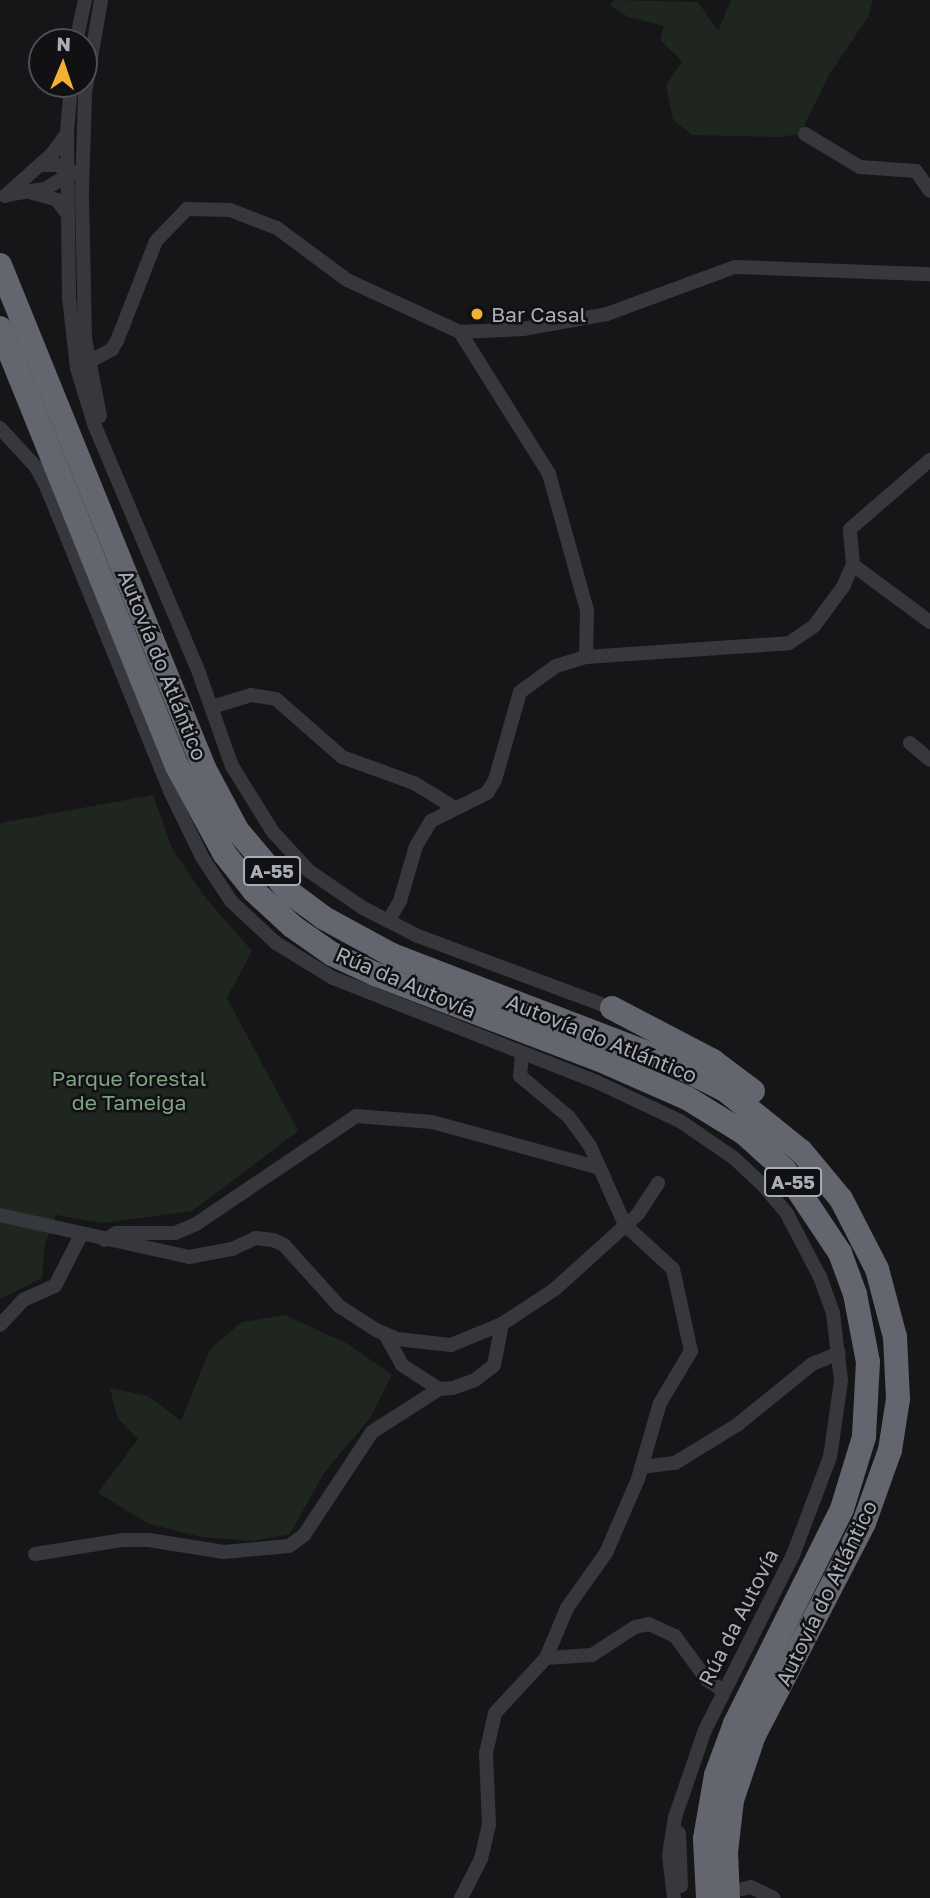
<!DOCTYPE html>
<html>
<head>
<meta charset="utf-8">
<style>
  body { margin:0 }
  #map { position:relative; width:930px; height:1898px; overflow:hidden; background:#161618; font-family:"Golos Text",sans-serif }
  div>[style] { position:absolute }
  .green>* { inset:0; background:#1e261f }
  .street>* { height:14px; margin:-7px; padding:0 7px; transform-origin:7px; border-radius:7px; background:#37383d }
  .highway>* { height:24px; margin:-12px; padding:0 12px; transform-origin:12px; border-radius:12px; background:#63666e }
  .dots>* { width:19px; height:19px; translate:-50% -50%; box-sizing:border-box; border:4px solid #111113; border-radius:50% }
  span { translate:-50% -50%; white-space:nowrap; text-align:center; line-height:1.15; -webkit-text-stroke:5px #111113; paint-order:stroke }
  .shield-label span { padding:2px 5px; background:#111113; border:2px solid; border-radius:5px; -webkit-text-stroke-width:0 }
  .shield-label { font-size:19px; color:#a8adb8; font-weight:700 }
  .poi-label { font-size:21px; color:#a8adb8 }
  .left { translate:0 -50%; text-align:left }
  .street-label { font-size:21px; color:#a8adb8 }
  .park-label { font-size:21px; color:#7fa381 }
  .north { position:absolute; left:28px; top:28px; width:70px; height:70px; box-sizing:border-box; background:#111113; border:2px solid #4d4f55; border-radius:50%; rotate:2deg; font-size:19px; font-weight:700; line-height:28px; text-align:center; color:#a8adb8 }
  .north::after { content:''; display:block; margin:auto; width:24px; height:32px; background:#f2b134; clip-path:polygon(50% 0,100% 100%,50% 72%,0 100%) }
</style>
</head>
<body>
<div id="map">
  <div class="green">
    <div style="clip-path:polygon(615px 0,698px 2px,718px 31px,731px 0,873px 0,868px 17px,829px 75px,800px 134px,779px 137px,692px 135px,673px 120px,666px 86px,682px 61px,660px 40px,664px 26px,628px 17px,610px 5px)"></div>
    <div style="clip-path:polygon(153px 795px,172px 848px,205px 897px,252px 951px,227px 998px,298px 1131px,192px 1211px,103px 1223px,56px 1215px,45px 1244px,42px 1278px,0 1299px,0 823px)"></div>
    <div style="clip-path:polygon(285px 1315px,348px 1344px,392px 1375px,370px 1418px,324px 1473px,290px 1534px,253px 1541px,201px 1537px,149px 1524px,98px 1493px,138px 1439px,117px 1417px,110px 1388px,148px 1396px,181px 1421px,210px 1349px,242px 1322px)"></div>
  </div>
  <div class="street">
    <div style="left:76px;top:42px;width:43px;rotate:-77.9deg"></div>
    <div style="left:71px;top:84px;width:49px;rotate:94.7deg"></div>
    <div style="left:67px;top:133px;width:164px;rotate:89.3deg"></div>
    <div style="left:69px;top:297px;width:71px;rotate:83.6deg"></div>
    <div style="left:77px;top:368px;width:59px;rotate:73.1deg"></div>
    <div style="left:94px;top:424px;width:270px;rotate:67.1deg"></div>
    <div style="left:199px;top:673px;width:99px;rotate:70.5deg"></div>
    <div style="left:232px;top:766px;width:78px;rotate:58.2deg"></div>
    <div style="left:273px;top:832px;width:53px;rotate:47.3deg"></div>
    <div style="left:309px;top:871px;width:65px;rotate:34.4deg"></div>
    <div style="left:363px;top:908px;width:62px;rotate:27deg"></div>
    <div style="left:418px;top:936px;width:207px;rotate:20.4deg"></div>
    <div style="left:805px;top:134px;width:64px;rotate:31deg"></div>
    <div style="left:860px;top:167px;width:56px;rotate:4.1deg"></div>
    <div style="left:916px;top:171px;width:24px;rotate:55deg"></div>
    <div style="left:40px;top:165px;width:18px"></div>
    <div style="left:58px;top:165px;width:16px;rotate:38deg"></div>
    <div style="left:33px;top:193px;width:25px;rotate:16deg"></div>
    <div style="left:57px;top:200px;width:19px;rotate:54deg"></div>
    <div style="left:6px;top:195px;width:39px;rotate:-9deg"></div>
    <div style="left:45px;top:189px;width:33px;rotate:-31deg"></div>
    <div style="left:5px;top:196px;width:63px;rotate:-41.8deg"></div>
    <div style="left:52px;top:154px;width:26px;rotate:-54deg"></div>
    <div style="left:460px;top:332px;width:168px;rotate:57.9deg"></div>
    <div style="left:549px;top:474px;width:141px;rotate:74.4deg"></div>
    <div style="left:587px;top:610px;width:47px;rotate:91.2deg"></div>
    <div style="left:586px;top:657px;width:203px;rotate:-3.9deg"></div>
    <div style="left:789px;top:643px;width:30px;rotate:-34deg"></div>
    <div style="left:814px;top:626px;width:49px;rotate:-53.4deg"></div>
    <div style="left:843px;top:587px;width:24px;rotate:-66deg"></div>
    <div style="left:853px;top:565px;width:36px;rotate:-95deg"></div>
    <div style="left:850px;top:529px;width:106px;rotate:-40.8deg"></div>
    <div style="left:77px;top:368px;width:40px;rotate:-28deg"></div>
    <div style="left:112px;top:349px;width:9px;rotate:-58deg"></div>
    <div style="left:117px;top:341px;width:107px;rotate:-68.7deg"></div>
    <div style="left:156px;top:241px;width:45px;rotate:-45.9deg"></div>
    <div style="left:187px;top:209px;width:43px;rotate:1.3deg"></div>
    <div style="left:230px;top:210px;width:50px;rotate:21deg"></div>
    <div style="left:277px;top:228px;width:87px;rotate:36.6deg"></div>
    <div style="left:347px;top:280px;width:124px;rotate:24.7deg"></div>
    <div style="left:460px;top:332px;width:63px;rotate:-2.7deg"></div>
    <div style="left:523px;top:329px;width:85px;rotate:-10.1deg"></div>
    <div style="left:607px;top:314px;width:136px;rotate:-20.2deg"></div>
    <div style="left:735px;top:267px;width:195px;rotate:2.1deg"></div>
    <div style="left:100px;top:416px;width:78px;rotate:-101deg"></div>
    <div style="left:85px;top:339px;width:148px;rotate:-91.2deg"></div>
    <div style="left:82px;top:191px;width:98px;rotate:-88.2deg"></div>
    <div style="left:85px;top:93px;width:94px;rotate:-80.2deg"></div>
    <div style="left:0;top:428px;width:53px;rotate:47.3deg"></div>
    <div style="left:36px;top:467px;width:24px;rotate:62deg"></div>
    <div style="left:47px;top:488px;width:327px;rotate:67.9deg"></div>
    <div style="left:170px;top:791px;width:73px;rotate:64.1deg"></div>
    <div style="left:202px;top:857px;width:53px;rotate:56.6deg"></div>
    <div style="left:231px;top:901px;width:62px;rotate:43deg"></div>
    <div style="left:276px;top:943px;width:67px;rotate:31.6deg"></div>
    <div style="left:333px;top:978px;width:284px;rotate:21.5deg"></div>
    <div style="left:597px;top:1082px;width:92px;rotate:25.2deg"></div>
    <div style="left:680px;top:1121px;width:65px;rotate:34.4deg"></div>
    <div style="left:734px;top:1158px;width:40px;rotate:43deg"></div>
    <div style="left:763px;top:1185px;width:38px;rotate:50deg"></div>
    <div style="left:787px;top:1214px;width:71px;rotate:62.4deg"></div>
    <div style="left:820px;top:1277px;width:38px;rotate:70deg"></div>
    <div style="left:833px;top:1313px;width:68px;rotate:83.3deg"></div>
    <div style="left:841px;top:1381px;width:77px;rotate:98.2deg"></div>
    <div style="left:830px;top:1457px;width:105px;rotate:110.7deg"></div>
    <div style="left:793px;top:1555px;width:196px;rotate:116.7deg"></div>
    <div style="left:705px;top:1730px;width:92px;rotate:109deg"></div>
    <div style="left:675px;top:1817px;width:39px;rotate:99deg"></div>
    <div style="left:669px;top:1856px;width:42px;rotate:83.2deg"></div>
    <div style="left:853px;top:565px;width:96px;rotate:36.5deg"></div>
    <div style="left:212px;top:707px;width:41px;rotate:-17.1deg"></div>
    <div style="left:251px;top:695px;width:25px;rotate:9deg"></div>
    <div style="left:276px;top:699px;width:88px;rotate:41.3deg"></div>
    <div style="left:342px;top:757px;width:77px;rotate:19.9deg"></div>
    <div style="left:414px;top:783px;width:48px;rotate:31.4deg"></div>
    <div style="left:910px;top:743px;width:26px;rotate:40deg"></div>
    <div style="left:388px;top:921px;width:23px;rotate:-59deg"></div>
    <div style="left:400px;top:901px;width:57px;rotate:-73.8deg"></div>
    <div style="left:416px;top:846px;width:29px;rotate:-59deg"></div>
    <div style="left:431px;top:821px;width:63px;rotate:-26.6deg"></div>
    <div style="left:487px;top:793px;width:15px;rotate:-58deg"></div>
    <div style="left:495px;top:780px;width:91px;rotate:-74.1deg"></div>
    <div style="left:520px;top:692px;width:44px;rotate:-35.8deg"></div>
    <div style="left:556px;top:666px;width:31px;rotate:-17deg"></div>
    <div style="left:0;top:1215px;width:194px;rotate:12.5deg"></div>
    <div style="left:189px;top:1257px;width:44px;rotate:-10.5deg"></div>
    <div style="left:232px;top:1249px;width:26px;rotate:-25deg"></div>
    <div style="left:256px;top:1238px;width:17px;rotate:7deg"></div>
    <div style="left:273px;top:1240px;width:12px;rotate:24deg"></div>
    <div style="left:284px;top:1245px;width:82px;rotate:48deg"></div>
    <div style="left:339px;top:1306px;width:44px;rotate:33deg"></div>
    <div style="left:376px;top:1330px;width:23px;rotate:23deg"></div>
    <div style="left:397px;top:1339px;width:54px;rotate:6.3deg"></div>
    <div style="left:451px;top:1345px;width:55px;rotate:-22.4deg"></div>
    <div style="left:502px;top:1324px;width:64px;rotate:-33.4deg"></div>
    <div style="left:555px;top:1289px;width:112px;rotate:-42.1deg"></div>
    <div style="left:638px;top:1214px;width:37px;rotate:-57deg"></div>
    <div style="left:105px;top:1240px;width:13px;rotate:-32deg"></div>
    <div style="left:116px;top:1233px;width:59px"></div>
    <div style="left:175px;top:1233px;width:23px;rotate:-23deg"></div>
    <div style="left:196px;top:1224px;width:193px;rotate:-34deg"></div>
    <div style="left:356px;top:1116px;width:76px;rotate:4.5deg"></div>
    <div style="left:432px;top:1122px;width:174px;rotate:15.3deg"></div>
    <div style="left:0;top:1325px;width:34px;rotate:-47deg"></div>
    <div style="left:23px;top:1300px;width:35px;rotate:-24deg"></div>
    <div style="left:55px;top:1286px;width:57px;rotate:-63deg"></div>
    <div style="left:385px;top:1334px;width:35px;rotate:61deg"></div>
    <div style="left:402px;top:1365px;width:44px;rotate:33deg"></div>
    <div style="left:439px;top:1389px;width:14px;rotate:-4deg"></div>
    <div style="left:453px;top:1388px;width:23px;rotate:-20deg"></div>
    <div style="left:475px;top:1380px;width:24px;rotate:-38deg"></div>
    <div style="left:494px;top:1365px;width:42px;rotate:-79deg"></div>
    <div style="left:641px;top:1467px;width:34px;rotate:-7deg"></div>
    <div style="left:675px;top:1463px;width:73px;rotate:-31.5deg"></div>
    <div style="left:737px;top:1425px;width:97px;rotate:-39.1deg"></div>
    <div style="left:812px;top:1364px;width:29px;rotate:-22deg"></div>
    <div style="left:35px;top:1554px;width:88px;rotate:-9.1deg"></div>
    <div style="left:122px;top:1540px;width:27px"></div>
    <div style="left:149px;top:1540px;width:76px;rotate:9.1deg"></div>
    <div style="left:224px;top:1552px;width:65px;rotate:-5.3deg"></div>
    <div style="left:289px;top:1546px;width:19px;rotate:-36deg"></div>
    <div style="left:304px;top:1535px;width:123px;rotate:-56.6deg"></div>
    <div style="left:372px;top:1432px;width:80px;rotate:-32.7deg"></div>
    <div style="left:546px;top:1658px;width:46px;rotate:-3.7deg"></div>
    <div style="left:592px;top:1655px;width:51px;rotate:-33.1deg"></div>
    <div style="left:635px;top:1627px;width:14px;rotate:-12deg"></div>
    <div style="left:649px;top:1624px;width:29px;rotate:25deg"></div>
    <div style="left:675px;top:1636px;width:54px;rotate:54deg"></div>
    <div style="left:707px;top:1680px;width:20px;rotate:33deg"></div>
    <div style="left:679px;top:1833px;width:53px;rotate:87.8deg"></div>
    <div style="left:743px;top:1889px;width:8px;rotate:-14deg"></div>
    <div style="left:751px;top:1887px;width:25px;rotate:26deg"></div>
    <div style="left:461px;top:1898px;width:44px;rotate:-62.9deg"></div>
    <div style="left:481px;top:1859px;width:35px;rotate:-77deg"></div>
    <div style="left:489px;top:1825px;width:72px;rotate:-92.4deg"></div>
    <div style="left:486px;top:1753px;width:41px;rotate:-77.3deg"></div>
    <div style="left:495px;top:1713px;width:75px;rotate:-47.2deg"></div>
    <div style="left:546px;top:1658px;width:54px;rotate:-67.2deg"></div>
    <div style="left:567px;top:1608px;width:67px;rotate:-54.7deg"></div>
    <div style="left:606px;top:1553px;width:81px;rotate:-66.6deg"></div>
    <div style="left:638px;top:1479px;width:79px;rotate:-73.9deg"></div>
    <div style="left:660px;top:1403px;width:61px;rotate:-59.2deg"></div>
    <div style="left:691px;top:1351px;width:84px;rotate:-102.4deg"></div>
    <div style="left:673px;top:1269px;width:65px;rotate:-137.5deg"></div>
    <div style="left:625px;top:1225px;width:86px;rotate:-113.9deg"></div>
    <div style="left:590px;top:1146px;width:36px;rotate:-126deg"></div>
    <div style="left:569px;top:1117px;width:64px;rotate:-140.1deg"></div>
    <div style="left:520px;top:1076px;width:23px;rotate:-85deg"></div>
  </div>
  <div class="highway">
    <div style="left:0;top:265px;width:545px;rotate:67.91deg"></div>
    <div style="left:205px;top:770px;width:68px;rotate:61.9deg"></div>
    <div style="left:237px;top:830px;width:81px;rotate:50deg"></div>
    <div style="left:289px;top:892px;width:44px;rotate:36.6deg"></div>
    <div style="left:324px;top:918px;width:77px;rotate:28.6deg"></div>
    <div style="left:392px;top:955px;width:296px;rotate:21deg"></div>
    <div style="left:668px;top:1061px;width:64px;rotate:27deg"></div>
    <div style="left:725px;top:1090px;width:97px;rotate:38.8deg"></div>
    <div style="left:801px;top:1151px;width:62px;rotate:50.2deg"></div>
    <div style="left:841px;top:1199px;width:79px;rotate:62.8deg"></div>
    <div style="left:877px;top:1269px;width:70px;rotate:75.2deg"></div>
    <div style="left:895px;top:1337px;width:62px;rotate:87.2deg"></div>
    <div style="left:898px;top:1399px;width:52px;rotate:98.9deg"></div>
    <div style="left:890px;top:1450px;width:77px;rotate:109.6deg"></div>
    <div style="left:864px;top:1523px;width:239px;rotate:117.4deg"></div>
    <div style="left:754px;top:1735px;width:69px;rotate:108.7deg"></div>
    <div style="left:732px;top:1800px;width:52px;rotate:96.6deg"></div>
    <div style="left:726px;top:1852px;width:46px;rotate:87.5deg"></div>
    <div style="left:0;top:328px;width:472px;rotate:68deg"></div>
    <div style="left:177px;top:766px;width:99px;rotate:61.6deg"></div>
    <div style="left:224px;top:853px;width:48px;rotate:51.7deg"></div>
    <div style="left:254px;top:891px;width:52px;rotate:42.6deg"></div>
    <div style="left:292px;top:926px;width:49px;rotate:35deg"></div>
    <div style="left:332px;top:954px;width:47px;rotate:24.9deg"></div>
    <div style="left:375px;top:974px;width:239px;rotate:20.9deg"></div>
    <div style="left:598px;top:1059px;width:97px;rotate:23.7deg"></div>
    <div style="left:687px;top:1098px;width:67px;rotate:31.6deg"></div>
    <div style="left:744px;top:1133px;width:54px;rotate:42deg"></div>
    <div style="left:784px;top:1169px;width:101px;rotate:56.3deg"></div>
    <div style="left:840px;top:1253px;width:44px;rotate:69.9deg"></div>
    <div style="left:855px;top:1294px;width:69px;rotate:79.2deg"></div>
    <div style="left:868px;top:1362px;width:75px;rotate:93.1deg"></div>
    <div style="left:864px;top:1437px;width:75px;rotate:107deg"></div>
    <div style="left:842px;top:1509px;width:240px;rotate:116.5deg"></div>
    <div style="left:735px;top:1724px;width:54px;rotate:110.4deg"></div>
    <div style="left:716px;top:1775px;width:65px;rotate:99.8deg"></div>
    <div style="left:705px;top:1839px;width:59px;rotate:87.1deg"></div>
    <div style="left:612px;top:1008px;width:114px;rotate:27.7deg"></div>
    <div style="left:713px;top:1061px;width:50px;rotate:36.9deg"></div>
  </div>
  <div class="dots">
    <div style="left:477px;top:314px;background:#f2b134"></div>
  </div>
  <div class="shield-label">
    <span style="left:272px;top:871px">A-55</span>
    <span style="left:793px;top:1182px">A-55</span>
  </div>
  <div class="poi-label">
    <span class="left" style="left:491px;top:314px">Bar Casal</span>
  </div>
  <div class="street-label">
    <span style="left:163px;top:665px;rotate:68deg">Autovía do Atlántico</span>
    <span style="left:406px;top:982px;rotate:23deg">Rúa da Autovía</span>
    <span style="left:602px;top:1038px;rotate:22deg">Autovía do Atlántico</span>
    <span style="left:826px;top:1593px;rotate:-64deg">Autovía do Atlántico</span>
    <span style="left:738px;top:1617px;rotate:-63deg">Rúa da Autovía</span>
  </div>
  <div class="park-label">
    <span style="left:129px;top:1090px">Parque forestal<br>de Tameiga</span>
  </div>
  <div class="north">N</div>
</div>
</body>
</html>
